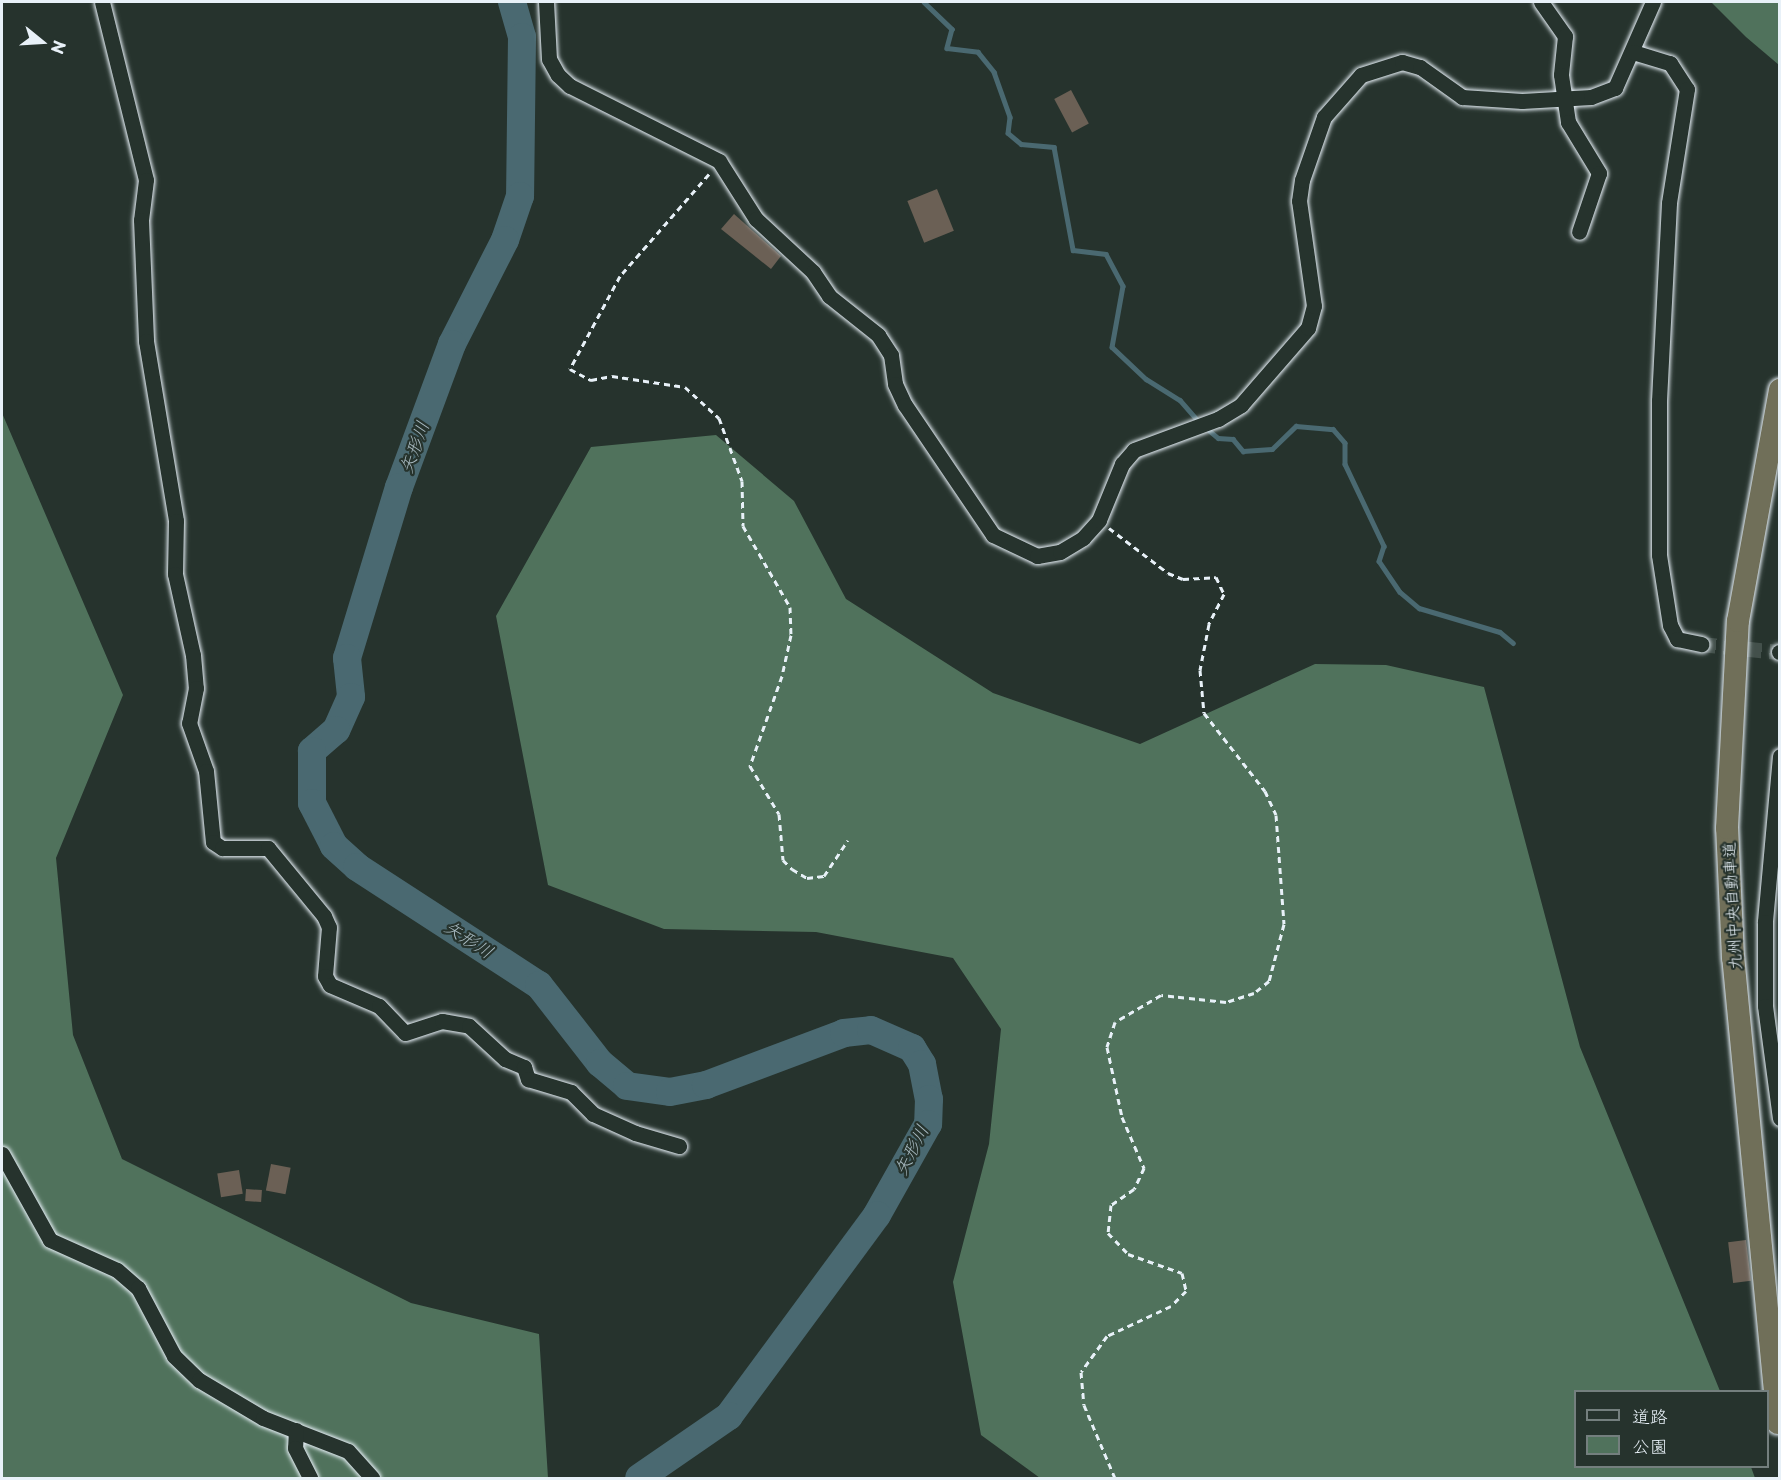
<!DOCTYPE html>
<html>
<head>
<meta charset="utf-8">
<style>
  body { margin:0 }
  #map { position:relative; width:1781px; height:1480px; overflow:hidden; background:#26332d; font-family:"Playpen Sans","Klee One",sans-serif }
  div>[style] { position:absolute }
  .green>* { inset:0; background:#50725c }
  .stream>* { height:4.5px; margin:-2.25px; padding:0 2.25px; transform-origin:2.25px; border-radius:2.25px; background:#4a6971 }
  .river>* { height:28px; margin:-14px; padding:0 14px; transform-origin:14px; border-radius:14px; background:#4a6971 }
  .building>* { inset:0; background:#6b6055; transform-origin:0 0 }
  .minor-tunnel>* { height:15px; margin-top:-7.5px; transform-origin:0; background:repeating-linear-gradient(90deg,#43504b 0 15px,transparent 0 23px) }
  .path>* { height:3px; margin-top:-1.5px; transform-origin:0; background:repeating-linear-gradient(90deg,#e8f1f8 0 6px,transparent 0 10.5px) }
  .roads { filter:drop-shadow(0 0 2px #e8f1f8) drop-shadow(0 0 2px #e8f1f8) }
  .minor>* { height:15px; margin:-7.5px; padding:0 7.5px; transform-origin:7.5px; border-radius:7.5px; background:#26332d }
  .highway>* { height:22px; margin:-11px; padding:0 11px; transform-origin:11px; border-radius:11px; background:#706f59 }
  span { translate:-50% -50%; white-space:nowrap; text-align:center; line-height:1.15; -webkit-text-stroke:4.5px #26332d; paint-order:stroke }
  .street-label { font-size:16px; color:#e8f1f8 }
  .water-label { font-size:18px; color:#a9bbc2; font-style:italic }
  .frame { position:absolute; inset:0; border:3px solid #e8f1f8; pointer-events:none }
  .legend { position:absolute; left:1574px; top:1390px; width:195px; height:78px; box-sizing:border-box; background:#26332d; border:2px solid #747f7e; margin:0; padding:8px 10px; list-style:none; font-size:18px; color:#e8f1f8 }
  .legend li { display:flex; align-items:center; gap:12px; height:30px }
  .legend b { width:30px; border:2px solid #747f7e }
  .north { position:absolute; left:12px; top:12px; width:60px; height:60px; -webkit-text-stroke:4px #26332d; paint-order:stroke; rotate:108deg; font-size:16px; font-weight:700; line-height:24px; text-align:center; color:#e8f1f8 }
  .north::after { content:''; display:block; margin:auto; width:21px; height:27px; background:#e8f1f8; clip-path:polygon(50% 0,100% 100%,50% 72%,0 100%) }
</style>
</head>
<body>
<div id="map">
  <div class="green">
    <div style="clip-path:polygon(1711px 2px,1779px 2px,1779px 65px,1746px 37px)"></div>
    <div style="clip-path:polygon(2px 413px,123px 695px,56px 858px,73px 1035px,122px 1159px,411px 1303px,539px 1334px,548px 1478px,2px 1478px)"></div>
    <div style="clip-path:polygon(716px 435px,794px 501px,846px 599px,993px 693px,1140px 744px,1315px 664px,1386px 665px,1484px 687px,1580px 1047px,1720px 1391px,1576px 1392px,1576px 1466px,1751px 1467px,1755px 1478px,1040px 1478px,981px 1435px,953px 1282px,989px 1144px,1001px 1029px,953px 958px,816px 932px,664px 929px,548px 885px,496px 616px,591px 447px)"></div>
  </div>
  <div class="stream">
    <div style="left:924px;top:2px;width:39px;rotate:44deg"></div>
    <div style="left:952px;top:29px;width:20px;rotate:105deg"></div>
    <div style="left:947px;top:48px;width:31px;rotate:7deg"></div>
    <div style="left:978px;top:52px;width:26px;rotate:51deg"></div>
    <div style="left:994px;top:72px;width:48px;rotate:70.4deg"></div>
    <div style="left:1010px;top:117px;width:16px;rotate:97deg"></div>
    <div style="left:1008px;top:133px;width:17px;rotate:40deg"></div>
    <div style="left:1021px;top:144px;width:33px;rotate:5deg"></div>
    <div style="left:1054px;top:147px;width:105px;rotate:79.5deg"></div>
    <div style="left:1073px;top:250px;width:33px;rotate:7deg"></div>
    <div style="left:1106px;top:254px;width:36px;rotate:62deg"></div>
    <div style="left:1123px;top:286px;width:62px;rotate:100.2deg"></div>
    <div style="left:1112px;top:347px;width:47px;rotate:43.3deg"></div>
    <div style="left:1146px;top:379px;width:40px;rotate:32deg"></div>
    <div style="left:1180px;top:400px;width:29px;rotate:49deg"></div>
    <div style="left:1205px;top:427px;width:17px;rotate:40deg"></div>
    <div style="left:1218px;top:438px;width:15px;rotate:4deg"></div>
    <div style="left:1233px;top:439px;width:16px;rotate:50deg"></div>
    <div style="left:1243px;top:451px;width:29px;rotate:-4deg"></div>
    <div style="left:1272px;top:449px;width:33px;rotate:-44deg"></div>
    <div style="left:1296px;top:426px;width:37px;rotate:5deg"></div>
    <div style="left:1333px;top:429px;width:18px;rotate:49deg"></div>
    <div style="left:1345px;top:443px;width:21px;rotate:90deg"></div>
    <div style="left:1345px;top:464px;width:91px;rotate:64.6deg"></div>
    <div style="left:1384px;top:546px;width:16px;rotate:108deg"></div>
    <div style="left:1379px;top:561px;width:37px;rotate:56deg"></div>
    <div style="left:1400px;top:592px;width:25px;rotate:40deg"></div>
    <div style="left:1419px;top:608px;width:84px;rotate:16.5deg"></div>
    <div style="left:1500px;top:632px;width:17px;rotate:40deg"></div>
  </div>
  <div class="river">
    <div style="left:512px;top:2px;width:36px;rotate:74deg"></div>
    <div style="left:522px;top:37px;width:159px;rotate:90.7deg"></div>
    <div style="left:520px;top:196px;width:46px;rotate:108.8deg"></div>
    <div style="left:505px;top:240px;width:117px;rotate:117deg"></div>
    <div style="left:452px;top:344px;width:153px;rotate:110.3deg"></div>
    <div style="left:399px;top:487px;width:179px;rotate:106.9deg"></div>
    <div style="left:347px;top:658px;width:39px;rotate:84deg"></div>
    <div style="left:351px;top:697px;width:36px;rotate:114deg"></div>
    <div style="left:336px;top:730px;width:32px;rotate:139deg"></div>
    <div style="left:312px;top:751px;width:52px;rotate:90deg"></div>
    <div style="left:312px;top:803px;width:48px;rotate:62.9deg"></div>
    <div style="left:334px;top:846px;width:31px;rotate:42deg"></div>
    <div style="left:357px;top:867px;width:217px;rotate:33deg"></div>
    <div style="left:539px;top:985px;width:99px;rotate:52deg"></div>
    <div style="left:600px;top:1063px;width:35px;rotate:40deg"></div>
    <div style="left:627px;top:1086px;width:43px;rotate:7.9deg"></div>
    <div style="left:670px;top:1092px;width:37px;rotate:-11deg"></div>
    <div style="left:706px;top:1085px;width:147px;rotate:-20.6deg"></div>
    <div style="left:844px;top:1033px;width:27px;rotate:-6deg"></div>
    <div style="left:871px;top:1030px;width:45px;rotate:23.7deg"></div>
    <div style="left:912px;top:1048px;width:19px;rotate:58deg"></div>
    <div style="left:922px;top:1064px;width:36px;rotate:79deg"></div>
    <div style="left:929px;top:1099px;width:25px;rotate:92deg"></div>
    <div style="left:928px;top:1124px;width:104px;rotate:119.3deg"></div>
    <div style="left:877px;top:1215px;width:250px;rotate:126.4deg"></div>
    <div style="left:729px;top:1416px;width:109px;rotate:145.4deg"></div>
  </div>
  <div class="building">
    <div style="left:1071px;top:90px;width:38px;height:19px;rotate:62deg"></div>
    <div style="left:937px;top:189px;width:45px;height:32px;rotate:68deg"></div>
    <div style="clip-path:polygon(734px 214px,781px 256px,771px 269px,721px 229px)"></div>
    <div style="left:271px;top:1164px;width:20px;height:27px;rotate:11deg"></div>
    <div style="left:239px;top:1170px;width:24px;height:22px;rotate:81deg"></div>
    <div style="left:246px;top:1189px;width:16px;height:12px;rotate:4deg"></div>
    <div style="left:1746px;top:1240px;width:41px;height:18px;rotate:83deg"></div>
  </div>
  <div class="minor-tunnel">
    <div style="left:1701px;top:644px;width:78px;rotate:5.9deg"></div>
  </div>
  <div class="path">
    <div style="left:709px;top:174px;width:135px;rotate:131.1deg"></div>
    <div style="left:620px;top:276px;width:106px;rotate:118.3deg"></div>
    <div style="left:570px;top:369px;width:24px;rotate:28deg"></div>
    <div style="left:591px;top:380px;width:21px;rotate:-11deg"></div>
    <div style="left:612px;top:376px;width:74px;rotate:8.6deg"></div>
    <div style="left:685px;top:387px;width:46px;rotate:42.4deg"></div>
    <div style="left:719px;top:418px;width:67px;rotate:69.9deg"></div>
    <div style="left:742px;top:481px;width:45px;rotate:88.7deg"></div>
    <div style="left:743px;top:526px;width:94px;rotate:59.9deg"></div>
    <div style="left:790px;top:607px;width:28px;rotate:88deg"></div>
    <div style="left:791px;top:635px;width:42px;rotate:102.4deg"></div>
    <div style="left:782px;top:676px;width:96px;rotate:109.6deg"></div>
    <div style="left:750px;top:766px;width:56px;rotate:58.9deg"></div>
    <div style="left:779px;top:814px;width:46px;rotate:85deg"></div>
    <div style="left:783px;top:860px;width:13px;rotate:45deg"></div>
    <div style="left:792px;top:869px;width:17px;rotate:31deg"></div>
    <div style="left:807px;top:878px;width:17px;rotate:-7deg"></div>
    <div style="left:824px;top:876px;width:43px;rotate:-56.3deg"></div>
    <div style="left:1109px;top:528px;width:74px;rotate:37.3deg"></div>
    <div style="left:1168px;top:573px;width:16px;rotate:22deg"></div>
    <div style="left:1183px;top:579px;width:33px;rotate:-3deg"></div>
    <div style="left:1216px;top:577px;width:19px;rotate:65deg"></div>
    <div style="left:1224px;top:594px;width:34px;rotate:117deg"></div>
    <div style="left:1209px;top:624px;width:47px;rotate:101.1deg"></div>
    <div style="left:1200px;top:670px;width:43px;rotate:84.7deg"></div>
    <div style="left:1204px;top:713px;width:99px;rotate:52deg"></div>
    <div style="left:1265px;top:791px;width:26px;rotate:65deg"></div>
    <div style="left:1276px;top:815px;width:109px;rotate:85.8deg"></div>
    <div style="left:1284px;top:924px;width:59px;rotate:104.7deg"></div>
    <div style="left:1269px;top:981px;width:19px;rotate:141deg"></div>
    <div style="left:1254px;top:993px;width:29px;rotate:162deg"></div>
    <div style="left:1226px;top:1002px;width:65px;rotate:-173.9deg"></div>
    <div style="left:1161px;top:995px;width:53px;rotate:149.6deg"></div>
    <div style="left:1115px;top:1022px;width:26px;rotate:108deg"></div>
    <div style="left:1107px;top:1047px;width:72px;rotate:77.9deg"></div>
    <div style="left:1122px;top:1117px;width:56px;rotate:66.7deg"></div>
    <div style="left:1144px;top:1168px;width:23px;rotate:115deg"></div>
    <div style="left:1134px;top:1189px;width:28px;rotate:145deg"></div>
    <div style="left:1111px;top:1205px;width:28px;rotate:96deg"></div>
    <div style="left:1108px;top:1233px;width:29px;rotate:46deg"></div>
    <div style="left:1128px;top:1254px;width:57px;rotate:19.4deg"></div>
    <div style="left:1182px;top:1273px;width:18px;rotate:77deg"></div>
    <div style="left:1186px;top:1291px;width:21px;rotate:135deg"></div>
    <div style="left:1171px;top:1306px;width:71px;rotate:154.9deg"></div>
    <div style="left:1107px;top:1336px;width:44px;rotate:125.8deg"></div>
    <div style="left:1081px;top:1372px;width:33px;rotate:85deg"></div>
    <div style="left:1084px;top:1405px;width:79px;rotate:67deg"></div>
  </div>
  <div class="roads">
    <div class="minor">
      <div style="left:102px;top:2px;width:183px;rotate:76.1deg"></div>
      <div style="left:146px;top:180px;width:40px;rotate:97.1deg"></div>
      <div style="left:141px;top:220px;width:121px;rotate:87.6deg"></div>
      <div style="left:146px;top:341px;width:182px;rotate:80.5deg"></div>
      <div style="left:176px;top:521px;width:53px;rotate:91.1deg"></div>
      <div style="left:175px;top:574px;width:83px;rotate:77.5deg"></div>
      <div style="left:193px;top:655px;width:33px;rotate:85deg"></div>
      <div style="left:196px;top:688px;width:36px;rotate:101deg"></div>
      <div style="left:189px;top:723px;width:51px;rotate:70.5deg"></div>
      <div style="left:206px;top:771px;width:71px;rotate:84.4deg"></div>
      <div style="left:213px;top:842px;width:11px;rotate:34deg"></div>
      <div style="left:222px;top:848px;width:46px"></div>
      <div style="left:268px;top:848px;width:88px;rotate:50.5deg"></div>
      <div style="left:324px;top:916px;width:12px;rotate:66deg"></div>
      <div style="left:329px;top:927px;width:49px;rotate:94.7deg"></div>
      <div style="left:325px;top:976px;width:10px;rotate:61deg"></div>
      <div style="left:330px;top:985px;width:53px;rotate:23.2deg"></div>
      <div style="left:379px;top:1006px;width:37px;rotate:46deg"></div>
      <div style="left:405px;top:1033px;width:39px;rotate:-18deg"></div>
      <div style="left:442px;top:1021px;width:27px;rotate:10deg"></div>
      <div style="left:469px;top:1026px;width:49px;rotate:42.5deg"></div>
      <div style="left:505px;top:1059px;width:21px;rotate:23deg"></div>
      <div style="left:524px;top:1067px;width:13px;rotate:72deg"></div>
      <div style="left:528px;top:1079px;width:45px;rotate:16.8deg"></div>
      <div style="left:571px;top:1092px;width:31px;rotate:45deg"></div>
      <div style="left:593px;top:1114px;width:46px;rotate:24.3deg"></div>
      <div style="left:635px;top:1133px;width:46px;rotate:16.5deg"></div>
      <div style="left:546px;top:2px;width:57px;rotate:87deg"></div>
      <div style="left:549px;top:59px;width:18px;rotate:61deg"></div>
      <div style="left:558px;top:75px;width:16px;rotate:43deg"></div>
      <div style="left:570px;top:86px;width:167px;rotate:26.7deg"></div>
      <div style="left:719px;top:161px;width:69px;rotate:57.5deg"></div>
      <div style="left:756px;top:219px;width:78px;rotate:42.9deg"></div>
      <div style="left:813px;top:272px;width:29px;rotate:56deg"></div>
      <div style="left:829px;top:296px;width:63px;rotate:38.5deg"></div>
      <div style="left:878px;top:335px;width:24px;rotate:57deg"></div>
      <div style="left:891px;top:355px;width:29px;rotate:82deg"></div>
      <div style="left:895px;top:384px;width:23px;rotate:65deg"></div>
      <div style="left:905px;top:405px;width:157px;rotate:55.9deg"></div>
      <div style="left:993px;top:535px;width:49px;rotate:25.5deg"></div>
      <div style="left:1037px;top:556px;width:23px;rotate:-10deg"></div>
      <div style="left:1060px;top:552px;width:27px;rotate:-31deg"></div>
      <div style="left:1083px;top:538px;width:24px;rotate:-48deg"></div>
      <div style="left:1099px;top:520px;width:61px;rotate:-67.7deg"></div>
      <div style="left:1122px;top:464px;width:18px;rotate:-49deg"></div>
      <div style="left:1134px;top:450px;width:90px;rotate:-20.3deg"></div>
      <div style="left:1218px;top:419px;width:27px;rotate:-31deg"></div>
      <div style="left:1241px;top:405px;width:102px;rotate:-49deg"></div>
      <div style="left:1308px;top:328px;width:23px;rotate:-75deg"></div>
      <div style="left:1314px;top:306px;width:106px;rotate:-98.1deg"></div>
      <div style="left:1299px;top:201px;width:21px;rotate:-82deg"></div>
      <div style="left:1302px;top:180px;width:67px;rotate:-70.8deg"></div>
      <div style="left:1324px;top:117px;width:56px;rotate:-48.6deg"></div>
      <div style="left:1361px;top:75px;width:43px;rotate:-17.6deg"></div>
      <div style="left:1402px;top:62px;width:19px;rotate:16deg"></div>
      <div style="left:1420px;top:67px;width:52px;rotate:35.5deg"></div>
      <div style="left:1462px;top:97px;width:60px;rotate:3.8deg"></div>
      <div style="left:1522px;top:101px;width:69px;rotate:-3.3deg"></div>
      <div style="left:1591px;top:97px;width:26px;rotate:-21deg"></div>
      <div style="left:1615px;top:88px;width:94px;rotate:-66.2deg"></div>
      <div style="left:1541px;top:2px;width:42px;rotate:54.8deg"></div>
      <div style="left:1565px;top:36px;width:39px;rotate:96deg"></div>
      <div style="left:1561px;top:75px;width:48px;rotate:81.5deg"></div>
      <div style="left:1568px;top:122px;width:60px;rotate:58.7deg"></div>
      <div style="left:1599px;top:173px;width:62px;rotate:108.7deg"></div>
      <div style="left:1633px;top:52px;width:39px;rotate:17deg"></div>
      <div style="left:1670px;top:63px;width:31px;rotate:57deg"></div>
      <div style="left:1687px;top:89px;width:115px;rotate:99deg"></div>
      <div style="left:1669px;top:203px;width:198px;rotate:92.9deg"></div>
      <div style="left:1659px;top:401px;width:154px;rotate:90deg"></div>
      <div style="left:1659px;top:555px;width:71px;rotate:81.1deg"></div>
      <div style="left:1670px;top:625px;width:16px;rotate:63deg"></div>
      <div style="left:1677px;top:639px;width:25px;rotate:12deg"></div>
      <div style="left:1779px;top:652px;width:1px"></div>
      <div style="left:1780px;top:756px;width:167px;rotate:95.2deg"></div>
      <div style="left:1765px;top:922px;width:84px;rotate:90deg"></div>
      <div style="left:1765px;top:1006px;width:113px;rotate:82.4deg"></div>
      <div style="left:2px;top:1154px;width:98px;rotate:60.8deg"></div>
      <div style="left:50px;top:1240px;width:73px;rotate:24.1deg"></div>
      <div style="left:117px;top:1270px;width:28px;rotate:41deg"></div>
      <div style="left:138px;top:1288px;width:77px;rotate:62.1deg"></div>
      <div style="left:174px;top:1356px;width:35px;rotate:44deg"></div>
      <div style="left:199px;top:1380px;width:74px;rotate:30.7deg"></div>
      <div style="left:263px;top:1418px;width:91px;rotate:21.2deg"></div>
      <div style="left:348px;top:1451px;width:36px;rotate:48deg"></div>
      <div style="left:296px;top:1430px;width:18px;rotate:93deg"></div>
      <div style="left:295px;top:1448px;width:34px;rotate:63deg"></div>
    </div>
    <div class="highway">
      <div style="left:1778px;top:1423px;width:467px;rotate:-95.5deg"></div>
      <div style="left:1733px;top:958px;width:130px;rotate:-92.6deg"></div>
      <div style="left:1727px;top:828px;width:207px;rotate:-87deg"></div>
      <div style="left:1738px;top:621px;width:235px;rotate:-79.7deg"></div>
    </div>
  </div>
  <div class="street-label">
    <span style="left:1731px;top:906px;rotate:-93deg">九州中央自動車道</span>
  </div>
  <div class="water-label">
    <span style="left:414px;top:447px;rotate:-70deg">矢形川</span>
    <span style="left:469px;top:939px;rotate:33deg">矢形川</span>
    <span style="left:911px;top:1150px;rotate:-63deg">矢形川</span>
  </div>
  <div class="frame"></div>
  <ul class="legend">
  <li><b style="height:8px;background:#26332d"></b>道路</li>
  <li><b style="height:16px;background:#50725c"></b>公園</li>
  </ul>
  <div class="north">N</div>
</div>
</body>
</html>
